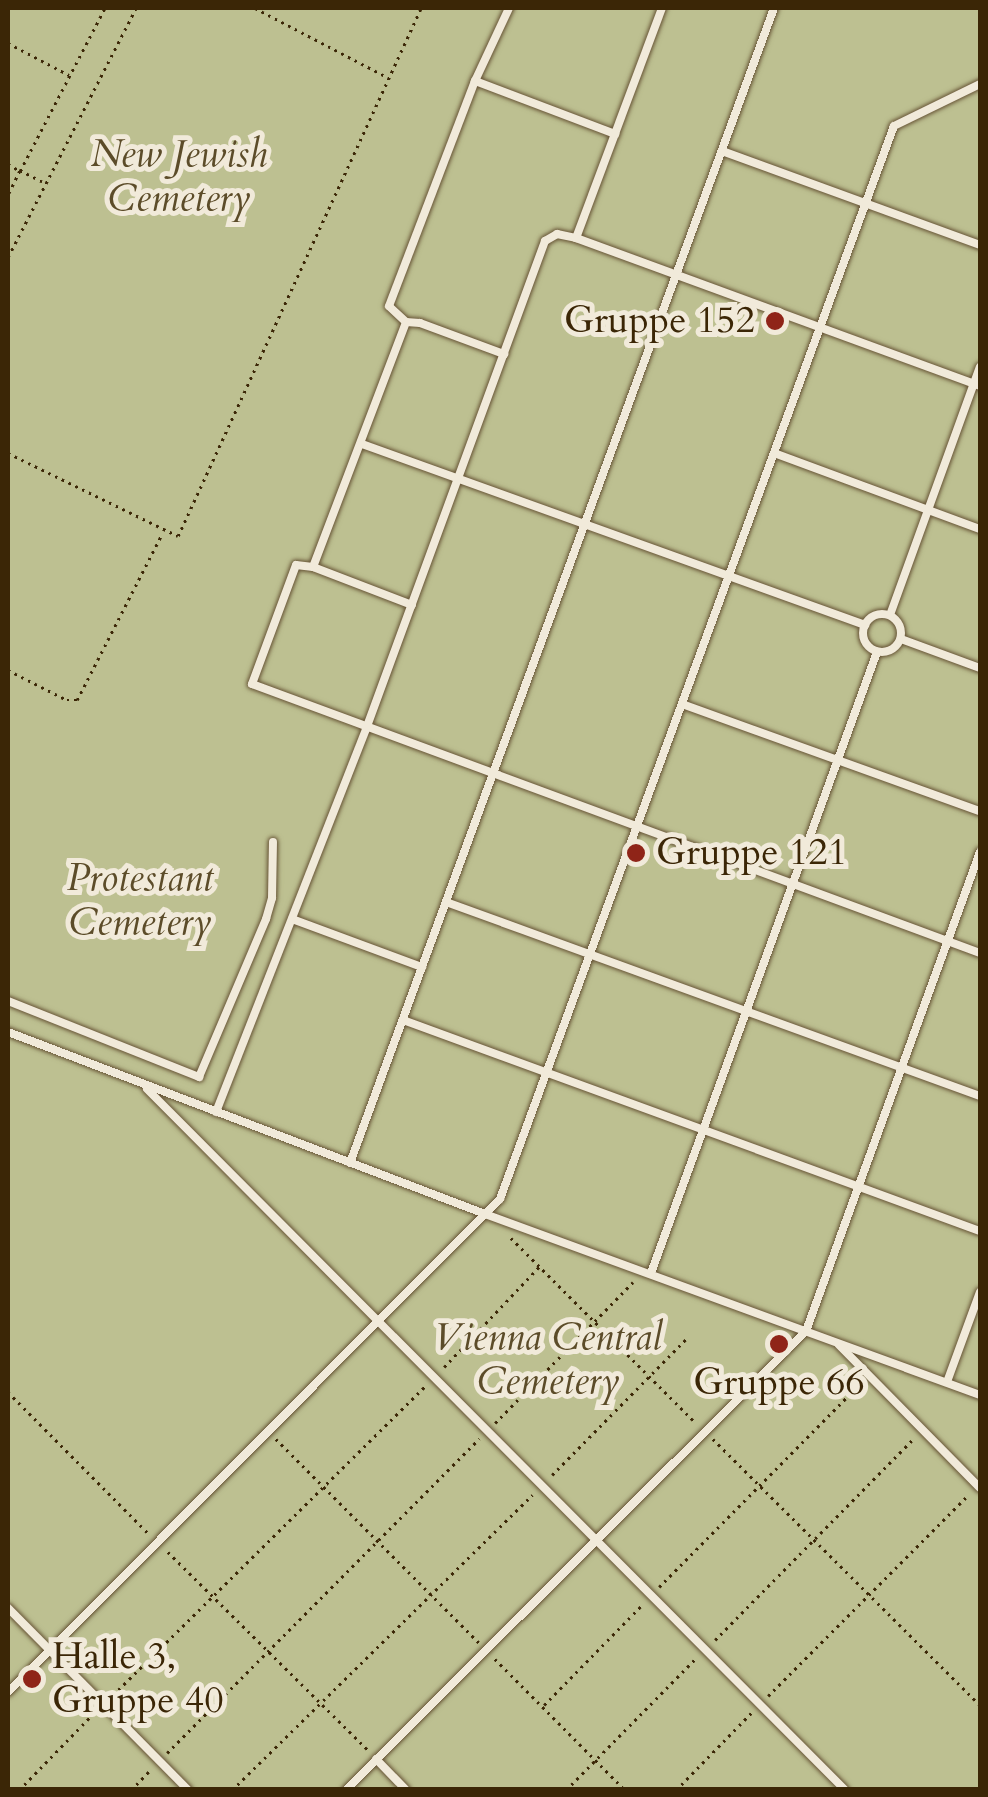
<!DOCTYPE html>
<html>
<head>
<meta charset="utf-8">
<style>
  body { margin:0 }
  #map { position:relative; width:988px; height:1797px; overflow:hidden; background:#eadfc6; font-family:Cardo,serif }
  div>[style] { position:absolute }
  .green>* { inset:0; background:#bdc091; transform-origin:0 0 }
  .path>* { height:2.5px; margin-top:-1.25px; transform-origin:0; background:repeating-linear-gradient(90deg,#3b2606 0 2.5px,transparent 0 7.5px) }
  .roads { filter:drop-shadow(0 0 2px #675436) drop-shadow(0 0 2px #675436) }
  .lane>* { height:8px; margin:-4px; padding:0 4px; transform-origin:4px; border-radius:4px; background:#f1eada }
  .lane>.ring { margin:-4px; padding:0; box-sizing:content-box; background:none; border:8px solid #f1eada; border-radius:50% }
  .dots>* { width:28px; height:28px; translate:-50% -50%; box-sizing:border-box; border:5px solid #f1eada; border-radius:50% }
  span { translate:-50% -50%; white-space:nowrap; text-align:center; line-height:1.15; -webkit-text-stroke:10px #f1eada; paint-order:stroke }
  .park-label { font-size:38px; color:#5c4c29; font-style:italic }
  .poi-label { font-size:38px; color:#3b2606 }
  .right { translate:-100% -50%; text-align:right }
  .left { translate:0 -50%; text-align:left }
  .frame { position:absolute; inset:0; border:10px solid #3b2606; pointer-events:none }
</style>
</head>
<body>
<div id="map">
  <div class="green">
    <div style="left:8px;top:8px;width:972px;height:1782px"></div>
  </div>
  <div class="path">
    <div style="left:255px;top:8px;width:149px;rotate:27.6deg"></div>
    <div style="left:8px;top:43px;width:69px;rotate:27.7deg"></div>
    <div style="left:8px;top:164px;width:14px;rotate:30deg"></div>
    <div style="left:20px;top:171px;width:28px;rotate:116deg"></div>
    <div style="left:42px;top:182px;width:25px;rotate:-153deg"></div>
    <div style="left:20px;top:171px;width:184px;rotate:-62.5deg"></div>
    <div style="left:8px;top:257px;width:280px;rotate:-62.8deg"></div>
    <div style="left:8px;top:453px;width:189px;rotate:26deg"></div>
    <div style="left:178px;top:536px;width:581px;rotate:-65.29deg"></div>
    <div style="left:8px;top:670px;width:66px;rotate:27deg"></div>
    <div style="left:67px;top:700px;width:10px"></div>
    <div style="left:77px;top:700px;width:186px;rotate:-62.9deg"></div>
    <div style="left:511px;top:1238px;width:262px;rotate:45deg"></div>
    <div style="left:444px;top:1367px;width:138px;rotate:-46.5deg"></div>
    <div style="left:8px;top:1392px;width:199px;rotate:45.2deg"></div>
    <div style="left:495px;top:1423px;width:197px;rotate:-45.6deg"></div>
    <div style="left:276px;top:1439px;width:288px;rotate:45.1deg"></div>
    <div style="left:713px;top:1439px;width:377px;rotate:44.9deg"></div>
    <div style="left:552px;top:1475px;width:194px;rotate:-45.4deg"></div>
    <div style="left:168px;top:1552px;width:283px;rotate:44.7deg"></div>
    <div style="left:659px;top:1587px;width:287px;rotate:-45.3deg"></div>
    <div style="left:715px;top:1640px;width:282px;rotate:-45.4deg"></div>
    <div style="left:495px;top:1659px;width:185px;rotate:45.2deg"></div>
    <div style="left:113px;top:1695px;width:438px;rotate:-44.7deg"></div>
    <div style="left:768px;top:1696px;width:282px;rotate:-45.1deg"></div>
    <div style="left:544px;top:1705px;width:141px;rotate:-45.6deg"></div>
    <div style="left:167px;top:1753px;width:443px;rotate:-45.2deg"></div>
    <div style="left:19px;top:1790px;width:106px;rotate:-45.8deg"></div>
    <div style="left:131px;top:1790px;width:29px;rotate:-46deg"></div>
    <div style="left:232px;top:1790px;width:421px;rotate:-44.5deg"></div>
    <div style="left:566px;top:1790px;width:184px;rotate:-45.4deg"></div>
    <div style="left:676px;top:1790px;width:109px;rotate:-45.7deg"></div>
  </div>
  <div class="roads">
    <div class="lane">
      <div style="left:475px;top:81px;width:150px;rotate:20.7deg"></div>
      <div style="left:722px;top:151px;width:275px;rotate:20deg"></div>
      <div style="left:576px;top:238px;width:246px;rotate:-69.5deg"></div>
      <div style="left:406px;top:322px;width:14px;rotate:4deg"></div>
      <div style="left:420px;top:323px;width:90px;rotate:20.3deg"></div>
      <div style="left:362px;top:444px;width:535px;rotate:19.79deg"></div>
      <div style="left:774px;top:453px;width:220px;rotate:20.3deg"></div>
      <div style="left:313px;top:567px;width:17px;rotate:-173deg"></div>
      <div style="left:296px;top:565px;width:127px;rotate:110.3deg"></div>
      <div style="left:252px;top:684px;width:776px;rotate:20.28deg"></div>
      <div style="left:412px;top:605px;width:106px;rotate:-159deg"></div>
      <div style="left:313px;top:567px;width:262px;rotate:-69.2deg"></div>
      <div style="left:406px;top:322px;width:23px;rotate:-137deg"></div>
      <div style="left:389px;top:306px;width:241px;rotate:-69.1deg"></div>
      <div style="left:475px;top:81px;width:81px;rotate:-65deg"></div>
      <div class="ring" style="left:863px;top:614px;width:30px;height:30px"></div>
      <div style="left:890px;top:615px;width:264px;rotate:-70.1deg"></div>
      <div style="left:901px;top:639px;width:84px;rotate:20.2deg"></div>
      <div style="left:682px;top:704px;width:317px;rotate:19.8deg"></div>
      <div style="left:446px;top:902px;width:568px;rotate:19.97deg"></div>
      <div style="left:292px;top:919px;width:139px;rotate:20.3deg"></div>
      <div style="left:8px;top:1001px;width:206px;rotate:21.7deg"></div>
      <div style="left:199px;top:1077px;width:172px;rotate:-67deg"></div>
      <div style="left:266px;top:919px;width:22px;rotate:-74deg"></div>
      <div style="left:272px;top:898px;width:56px;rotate:-89deg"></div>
      <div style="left:403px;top:1020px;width:614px;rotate:20.09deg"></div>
      <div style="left:8px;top:1032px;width:511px;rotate:20.88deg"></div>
      <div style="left:485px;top:1214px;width:527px;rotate:20.09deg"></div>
      <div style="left:147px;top:1089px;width:989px;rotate:45.12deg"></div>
      <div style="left:216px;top:1112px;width:411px;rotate:-68.6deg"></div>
      <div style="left:366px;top:729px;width:520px;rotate:-69.86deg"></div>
      <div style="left:545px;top:241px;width:14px;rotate:-30deg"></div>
      <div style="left:557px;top:234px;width:19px;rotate:12deg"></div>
      <div style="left:576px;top:238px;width:430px;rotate:20.1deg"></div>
      <div style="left:350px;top:1163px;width:1230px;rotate:-69.84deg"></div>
      <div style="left:651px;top:1273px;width:661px;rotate:-70deg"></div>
      <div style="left:839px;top:1345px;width:201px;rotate:45.4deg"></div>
      <div style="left:947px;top:1382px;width:96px;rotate:-69.9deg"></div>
      <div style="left:8px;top:1608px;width:256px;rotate:45.3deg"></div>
      <div style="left:8px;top:1692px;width:697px;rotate:-45.06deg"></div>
      <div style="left:500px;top:1199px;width:1143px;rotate:-69.84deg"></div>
      <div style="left:894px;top:126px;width:96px;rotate:-26deg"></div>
      <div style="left:376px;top:1759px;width:43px;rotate:45.9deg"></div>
      <div style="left:346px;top:1790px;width:650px;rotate:-44.94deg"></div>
      <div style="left:806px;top:1331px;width:510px;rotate:-70.04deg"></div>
    </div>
  </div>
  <div class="dots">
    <div style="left:775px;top:321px;background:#8f2418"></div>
    <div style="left:636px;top:853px;background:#8f2418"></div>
    <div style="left:779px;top:1344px;background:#8f2418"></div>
    <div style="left:32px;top:1679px;background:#8f2418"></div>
  </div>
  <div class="park-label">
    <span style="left:179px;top:177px">New Jewish<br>Cemetery</span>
    <span style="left:140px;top:901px">Protestant<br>Cemetery</span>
    <span style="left:548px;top:1360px">Vienna Central<br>Cemetery</span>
  </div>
  <div class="poi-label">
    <span class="right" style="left:755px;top:321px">Gruppe 152</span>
    <span class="left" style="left:656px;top:853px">Gruppe 121</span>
    <span style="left:779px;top:1383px">Gruppe 66</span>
    <span class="left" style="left:52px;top:1679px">Halle 3,<br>Gruppe 40</span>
  </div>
  <div class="frame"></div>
</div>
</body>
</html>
